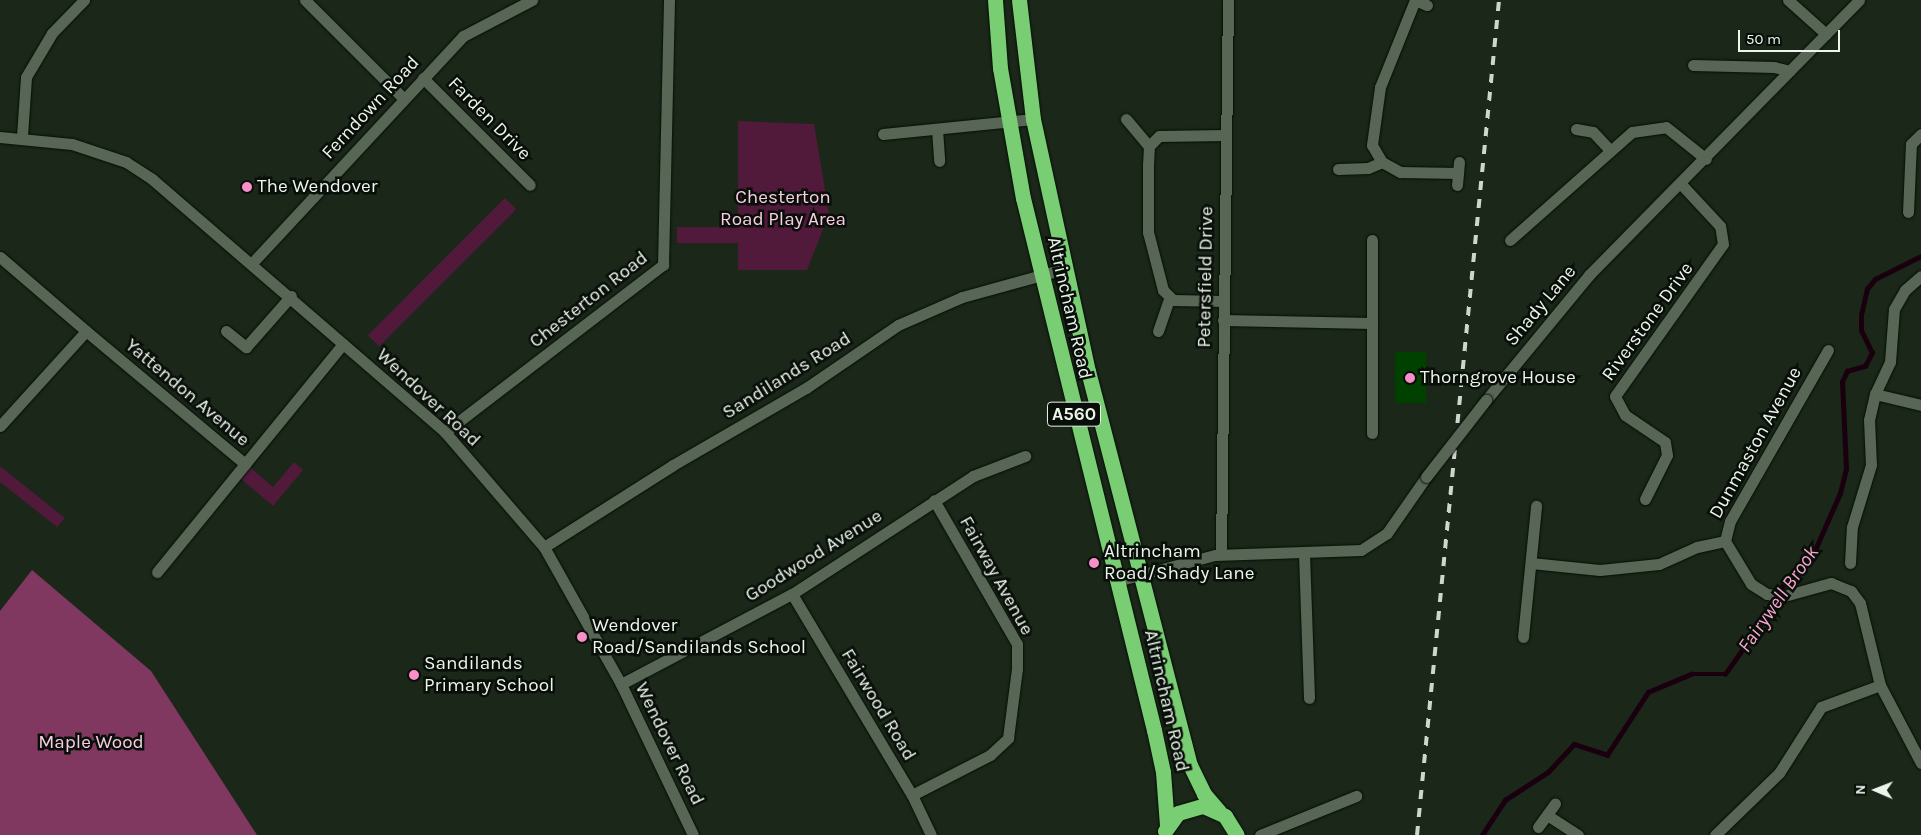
<!DOCTYPE html>
<html>
<head>
<meta charset="utf-8">
<style>
  body { margin:0 }
  #map { position:relative; width:1921px; height:835px; overflow:hidden; background:#1a2719; font-family:Karla,sans-serif }
  div>[style] { position:absolute }
  .green>* { inset:0; background:#51193a; transform-origin:0 0 }
  .forest>* { inset:0; background:#803861 }
  .stream>* { height:4.5px; margin:-2.25px; padding:0 2.25px; transform-origin:2.25px; border-radius:2.25px; background:#1a000e }
  .building>* { inset:0; background:#004100; transform-origin:0 0 }
  .roads { filter:drop-shadow(0 0 1px #050f04) drop-shadow(0 0 1px #050f04) }
  .street>* { height:11px; margin:-5.5px; padding:0 5.5px; transform-origin:5.5px; border-radius:5.5px; background:#586656 }
  .highway>* { height:15px; margin:-7.5px; padding:0 7.5px; transform-origin:7.5px; border-radius:7.5px; background:#79cd73 }
  .rail>* { height:4px; margin-top:-2px; transform-origin:0; background:repeating-linear-gradient(90deg,#ced6cd 0 9px,transparent 0 18px) }
  .bridges { filter:drop-shadow(0 0 1px #050f04) drop-shadow(0 0 1px #050f04) }
  .street-bridge>* { height:11px; margin:-5.5px; padding:0 5.5px; transform-origin:5.5px; border-radius:5.5px; background:#586656 }
  .dots>* { width:14px; height:14px; translate:-50% -50%; box-sizing:border-box; border:2px solid #080e08; border-radius:50% }
  span { translate:-50% -50%; white-space:nowrap; text-align:center; line-height:1.15; -webkit-text-stroke:5px #080e08; paint-order:stroke }
  .shield-label span { padding:1px 4px; background:#080e08; border:1px solid; border-radius:4px; -webkit-text-stroke-width:0 }
  .shield-label { font-size:18px; color:#ecf4eb; font-weight:700 }
  .street-label { font-size:19px; color:#ecf4eb }
  .poi-label { font-size:19px; color:#ecf4eb }
  .left { translate:0 -50%; text-align:left }
  .park-label { font-size:19px; color:#f8cce2 }
  .water-label { font-size:20px; color:#f8a3d0; font-style:italic }
  .north { position:absolute; left:1851px; top:765px; width:50px; height:50px; -webkit-text-stroke:4px #080e08; paint-order:stroke; rotate:271deg; font-size:14px; font-weight:700; line-height:20px; text-align:center; color:#ecf4eb }
  .north::after { content:''; display:block; margin:auto; width:18px; height:22px; background:#ecf4eb; clip-path:polygon(50% 0,100% 100%,50% 72%,0 100%) }
  .scale { position:absolute; left:1738px; top:30px; width:102px; height:22px; box-sizing:border-box; border:2px solid #ecf4eb; border-top:0; padding-left:6px; font-size:15px; line-height:18px; white-space:nowrap; color:#ecf4eb; -webkit-text-stroke:4px #080e08; paint-order:stroke }
</style>
</head>
<body>
<div id="map">
  <div class="green">
    <div style="clip-path:polygon(738px 121px,814px 124px,829px 214px,807px 270px,738px 270px,738px 243px,677px 243px,677px 227px,738px 227px)"></div>
    <div style="left:505px;top:198px;width:16px;height:194px;rotate:45deg"></div>
    <div style="clip-path:polygon(294px 462px,303px 470px,273px 506px,241px 479px,250px 467px,273px 487px)"></div>
    <div style="clip-path:polygon(0 466px,65px 518px,57px 527px,0 482px)"></div>
  </div>
  <div class="forest">
    <div style="clip-path:polygon(32px 570px,151px 671px,257px 835px,0 835px,0 611px)"></div>
  </div>
  <div class="stream">
    <div style="left:1482px;top:835px;width:42px;rotate:-56.7deg"></div>
    <div style="left:1505px;top:800px;width:51px;rotate:-33.1deg"></div>
    <div style="left:1548px;top:772px;width:38px;rotate:-47deg"></div>
    <div style="left:1574px;top:744px;width:35px;rotate:18deg"></div>
    <div style="left:1607px;top:755px;width:75px;rotate:-56.9deg"></div>
    <div style="left:1648px;top:692px;width:47px;rotate:-22.7deg"></div>
    <div style="left:1691px;top:674px;width:34px"></div>
    <div style="left:1725px;top:674px;width:69px;rotate:-54.5deg"></div>
    <div style="left:1765px;top:618px;width:31px;rotate:-63deg"></div>
    <div style="left:1779px;top:590px;width:54px;rotate:-48deg"></div>
    <div style="left:1815px;top:550px;width:62px;rotate:-66.3deg"></div>
    <div style="left:1840px;top:493px;width:25px;rotate:-76deg"></div>
    <div style="left:1846px;top:469px;width:87px;rotate:-92.6deg"></div>
    <div style="left:1842px;top:382px;width:12px;rotate:-66deg"></div>
    <div style="left:1847px;top:371px;width:19px;rotate:-16deg"></div>
    <div style="left:1865px;top:366px;width:15px;rotate:-62deg"></div>
    <div style="left:1872px;top:353px;width:25px;rotate:-116deg"></div>
    <div style="left:1861px;top:330px;width:15px;rotate:-90deg"></div>
    <div style="left:1861px;top:315px;width:27px;rotate:-77deg"></div>
    <div style="left:1867px;top:289px;width:13px;rotate:-51deg"></div>
    <div style="left:1875px;top:279px;width:51px;rotate:-26.6deg"></div>
  </div>
  <div class="building">
    <div style="left:1395px;top:352px;width:31px;height:51px"></div>
  </div>
  <div class="roads">
    <div class="street">
      <div style="left:305px;top:0;width:139px;rotate:45deg"></div>
      <div style="left:1415px;top:0;width:94px;rotate:111.9deg"></div>
      <div style="left:1380px;top:87px;width:59px;rotate:97.9deg"></div>
      <div style="left:1372px;top:145px;width:20px;rotate:60deg"></div>
      <div style="left:1382px;top:162px;width:21px;rotate:29deg"></div>
      <div style="left:1400px;top:172px;width:58px;rotate:1deg"></div>
      <div style="left:1415px;top:0;width:13px;rotate:23deg"></div>
      <div style="left:1788px;top:0;width:51px;rotate:41.8deg"></div>
      <div style="left:1693px;top:65px;width:81px;rotate:1.4deg"></div>
      <div style="left:1774px;top:67px;width:16px;rotate:14deg"></div>
      <div style="left:423px;top:78px;width:151px;rotate:45deg"></div>
      <div style="left:1126px;top:119px;width:35px;rotate:50deg"></div>
      <div style="left:937px;top:129px;width:32px;rotate:86deg"></div>
      <div style="left:1576px;top:129px;width:17px;rotate:10deg"></div>
      <div style="left:1593px;top:132px;width:25px;rotate:47deg"></div>
      <div style="left:883px;top:134px;width:151px;rotate:-5.7deg"></div>
      <div style="left:22px;top:136px;width:59px;rotate:-86.1deg"></div>
      <div style="left:26px;top:77px;width:51px;rotate:-59.4deg"></div>
      <div style="left:52px;top:33px;width:46px;rotate:-45.9deg"></div>
      <div style="left:0;top:137px;width:72px;rotate:5.6deg"></div>
      <div style="left:72px;top:144px;width:57px;rotate:18.4deg"></div>
      <div style="left:126px;top:162px;width:31px;rotate:33deg"></div>
      <div style="left:152px;top:179px;width:387px;rotate:40.8deg"></div>
      <div style="left:445px;top:432px;width:152px;rotate:49.3deg"></div>
      <div style="left:544px;top:547px;width:157px;rotate:60.7deg"></div>
      <div style="left:621px;top:684px;width:167px;rotate:64.5deg"></div>
      <div style="left:1338px;top:169px;width:30px;rotate:-2deg"></div>
      <div style="left:1368px;top:168px;width:15px;rotate:-23deg"></div>
      <div style="left:1457px;top:185px;width:23px;rotate:-85deg"></div>
      <div style="left:1908px;top:212px;width:68px;rotate:-87.5deg"></div>
      <div style="left:1911px;top:144px;width:14px;rotate:-45deg"></div>
      <div style="left:1372px;top:240px;width:193px;rotate:90deg"></div>
      <div style="left:1510px;top:240px;width:163px;rotate:-41.5deg"></div>
      <div style="left:1632px;top:132px;width:34px;rotate:-8deg"></div>
      <div style="left:1666px;top:127px;width:51px;rotate:38.7deg"></div>
      <div style="left:0;top:257px;width:113px;rotate:40.7deg"></div>
      <div style="left:253px;top:262px;width:309px;rotate:-47.1deg"></div>
      <div style="left:463px;top:36px;width:78px;rotate:-27.6deg"></div>
      <div style="left:1223px;top:301px;width:50px;rotate:-178.9deg"></div>
      <div style="left:1173px;top:300px;width:14px;rotate:-135deg"></div>
      <div style="left:1163px;top:290px;width:60px;rotate:-104.5deg"></div>
      <div style="left:1148px;top:232px;width:67px;rotate:-90deg"></div>
      <div style="left:1148px;top:165px;width:19px;rotate:-87deg"></div>
      <div style="left:1149px;top:146px;width:14px;rotate:-45deg"></div>
      <div style="left:1159px;top:136px;width:67px;rotate:-0.9deg"></div>
      <div style="left:1223px;top:320px;width:148px;rotate:1.2deg"></div>
      <div style="left:226px;top:331px;width:26px;rotate:39deg"></div>
      <div style="left:246px;top:347px;width:68px;rotate:-48.6deg"></div>
      <div style="left:1158px;top:331px;width:34px;rotate:-71deg"></div>
      <div style="left:1828px;top:350px;width:197px;rotate:119.8deg"></div>
      <div style="left:1730px;top:521px;width:21px;rotate:104deg"></div>
      <div style="left:1725px;top:541px;width:50px;rotate:58.8deg"></div>
      <div style="left:1751px;top:584px;width:19px;rotate:32deg"></div>
      <div style="left:1767px;top:594px;width:17px;rotate:7deg"></div>
      <div style="left:1784px;top:596px;width:49px;rotate:-15.5deg"></div>
      <div style="left:1831px;top:583px;width:22px;rotate:22deg"></div>
      <div style="left:1851px;top:591px;width:15px;rotate:53deg"></div>
      <div style="left:1860px;top:603px;width:84px;rotate:76.3deg"></div>
      <div style="left:1880px;top:685px;width:88px;rotate:62.3deg"></div>
      <div style="left:1875px;top:394px;width:47px;rotate:13.4deg"></div>
      <div style="left:1486px;top:400px;width:162px;rotate:-50.5deg"></div>
      <div style="left:1589px;top:275px;width:385px;rotate:-45.5deg"></div>
      <div style="left:0;top:426px;width:128px;rotate:-47.8deg"></div>
      <div style="left:86px;top:331px;width:207px;rotate:39.9deg"></div>
      <div style="left:245px;top:464px;width:155px;rotate:-50.8deg"></div>
      <div style="left:445px;top:432px;width:275px;rotate:-37.5deg"></div>
      <div style="left:663px;top:265px;width:265px;rotate:-88.7deg"></div>
      <div style="left:1645px;top:499px;width:49px;rotate:-63.4deg"></div>
      <div style="left:1667px;top:455px;width:13px;rotate:-99deg"></div>
      <div style="left:1665px;top:442px;width:48px;rotate:-146deg"></div>
      <div style="left:1625px;top:415px;width:21px;rotate:-118deg"></div>
      <div style="left:1615px;top:396px;width:186px;rotate:-54.6deg"></div>
      <div style="left:1723px;top:244px;width:18px;rotate:-99deg"></div>
      <div style="left:1720px;top:226px;width:57px;rotate:-132.9deg"></div>
      <div style="left:544px;top:547px;width:153px;rotate:-32.4deg"></div>
      <div style="left:673px;top:465px;width:154px;rotate:-30.1deg"></div>
      <div style="left:806px;top:388px;width:112px;rotate:-34.4deg"></div>
      <div style="left:898px;top:325px;width:70px;rotate:-23.6deg"></div>
      <div style="left:962px;top:297px;width:106px;rotate:-15.4deg"></div>
      <div style="left:1221px;top:554px;width:554px;rotate:-89.28deg"></div>
      <div style="left:1304px;top:554px;width:144px;rotate:88deg"></div>
      <div style="left:1531px;top:563px;width:69px;rotate:5.8deg"></div>
      <div style="left:1600px;top:570px;width:59px;rotate:-5.8deg"></div>
      <div style="left:1659px;top:564px;width:42px;rotate:-24.1deg"></div>
      <div style="left:1697px;top:547px;width:29px;rotate:-12deg"></div>
      <div style="left:1850px;top:563px;width:36px;rotate:-87deg"></div>
      <div style="left:1852px;top:527px;width:65px;rotate:-73deg"></div>
      <div style="left:1871px;top:465px;width:45px;rotate:-92.5deg"></div>
      <div style="left:1869px;top:420px;width:27px;rotate:-77deg"></div>
      <div style="left:1875px;top:394px;width:35px;rotate:-65deg"></div>
      <div style="left:1890px;top:362px;width:53px;rotate:-85.7deg"></div>
      <div style="left:1894px;top:309px;width:22px;rotate:-60deg"></div>
      <div style="left:1905px;top:290px;width:21px;rotate:-41deg"></div>
      <div style="left:157px;top:572px;width:139px;rotate:-50.8deg"></div>
      <div style="left:1117px;top:581px;width:101px;rotate:-14.9deg"></div>
      <div style="left:1215px;top:555px;width:146px;rotate:-2deg"></div>
      <div style="left:1361px;top:550px;width:31px;rotate:-33deg"></div>
      <div style="left:1387px;top:533px;width:68px;rotate:-55.1deg"></div>
      <div style="left:792px;top:594px;width:234px;rotate:59.2deg"></div>
      <div style="left:912px;top:795px;width:44px;rotate:64.6deg"></div>
      <div style="left:1523px;top:637px;width:132px;rotate:-84.3deg"></div>
      <div style="left:621px;top:684px;width:193px;rotate:-27.8deg"></div>
      <div style="left:792px;top:594px;width:216px;rotate:-33.1deg"></div>
      <div style="left:973px;top:476px;width:56px;rotate:-21deg"></div>
      <div style="left:912px;top:795px;width:88px;rotate:-27.1deg"></div>
      <div style="left:990px;top:755px;width:25px;rotate:-43deg"></div>
      <div style="left:1008px;top:738px;width:70px;rotate:-82.6deg"></div>
      <div style="left:1017px;top:669px;width:25px;rotate:-90deg"></div>
      <div style="left:1017px;top:644px;width:166px;rotate:-120deg"></div>
      <div style="left:1547px;top:815px;width:37px;rotate:33deg"></div>
      <div style="left:1538px;top:827px;width:29px;rotate:-54deg"></div>
      <div style="left:1260px;top:835px;width:104px;rotate:-22.1deg"></div>
      <div style="left:1715px;top:835px;width:89px;rotate:-44.1deg"></div>
      <div style="left:1779px;top:773px;width:78px;rotate:-57.5deg"></div>
      <div style="left:1821px;top:707px;width:63px;rotate:-20.4deg"></div>
    </div>
    <div class="highway">
      <div style="left:995px;top:0;width:68px;rotate:85.8deg"></div>
      <div style="left:1000px;top:68px;width:132px;rotate:80deg"></div>
      <div style="left:1023px;top:198px;width:548px;rotate:76.17deg"></div>
      <div style="left:1154px;top:730px;width:43px;rotate:77.9deg"></div>
      <div style="left:1163px;top:772px;width:53px;rotate:85.7deg"></div>
      <div style="left:1019px;top:0;width:120px;rotate:83.3deg"></div>
      <div style="left:1033px;top:119px;width:258px;rotate:77.7deg"></div>
      <div style="left:1088px;top:371px;width:407px;rotate:75.5deg"></div>
      <div style="left:1190px;top:765px;width:32px;rotate:64deg"></div>
      <div style="left:1204px;top:794px;width:23px;rotate:49deg"></div>
      <div style="left:1165px;top:831px;width:22px;rotate:-54deg"></div>
      <div style="left:1178px;top:813px;width:26px;rotate:-16deg"></div>
      <div style="left:1203px;top:806px;width:24px;rotate:24deg"></div>
      <div style="left:1225px;top:816px;width:22px;rotate:58deg"></div>
    </div>
  </div>
  <div class="rail">
    <div style="left:1417px;top:835px;width:839px;rotate:-84.39deg"></div>
  </div>
  <div class="bridges">
    <div class="street-bridge">
      <div style="left:1426px;top:477px;width:98px;rotate:-52.1deg"></div>
    </div>
  </div>
  <div class="dots">
    <div style="left:247px;top:187px;background:#f98fc9"></div>
    <div style="left:1410px;top:378px;background:#f98fc9"></div>
    <div style="left:1094px;top:563px;background:#f98fc9"></div>
    <div style="left:582px;top:637px;background:#f98fc9"></div>
    <div style="left:414px;top:675px;background:#f98fc9"></div>
  </div>
  <div class="shield-label">
    <span style="left:1074px;top:414px">A560</span>
  </div>
  <div class="street-label">
    <span style="left:371px;top:108px;rotate:-47deg">Ferndown Road</span>
    <span style="left:489px;top:119px;rotate:45deg">Farden Drive</span>
    <span style="left:1206px;top:277px;rotate:-89deg">Petersfield Drive</span>
    <span style="left:589px;top:300px;rotate:-38deg">Chesterton Road</span>
    <span style="left:1541px;top:306px;rotate:-50deg">Shady Lane</span>
    <span style="left:1069px;top:308px;rotate:77deg">Altrincham Road</span>
    <span style="left:1648px;top:322px;rotate:-54deg">Riverstone Drive</span>
    <span style="left:787px;top:376px;rotate:-32deg">Sandilands Road</span>
    <span style="left:187px;top:393px;rotate:40deg">Yattendon Avenue</span>
    <span style="left:428px;top:398px;rotate:43deg">Wendover Road</span>
    <span style="left:1756px;top:443px;rotate:-61deg">Dunmaston Avenue</span>
    <span style="left:814px;top:556px;rotate:-32deg">Goodwood Avenue</span>
    <span style="left:996px;top:576px;rotate:61deg">Fairway Avenue</span>
    <span style="left:1166px;top:701px;rotate:77deg">Altrincham Road</span>
    <span style="left:878px;top:705px;rotate:59deg">Fairwood Road</span>
    <span style="left:669px;top:744px;rotate:64deg">Wendover Road</span>
  </div>
  <div class="poi-label">
    <span class="left" style="left:257px;top:187px">The Wendover</span>
    <span class="left" style="left:1420px;top:378px">Thorngrove House</span>
    <span class="left" style="left:1104px;top:563px">Altrincham<br>Road/Shady Lane</span>
    <span class="left" style="left:592px;top:637px">Wendover<br>Road/Sandilands School</span>
    <span class="left" style="left:424px;top:675px">Sandilands<br>Primary School</span>
  </div>
  <div class="park-label">
    <span style="left:783px;top:209px">Chesterton<br>Road Play Area</span>
    <span style="left:91px;top:743px">Maple Wood</span>
  </div>
  <div class="water-label">
    <span style="left:1778px;top:599px;rotate:-55deg">Fairywell Brook</span>
  </div>
  <div class="north">N</div>
  <div class="scale">50 m</div>
</div>
</body>
</html>
